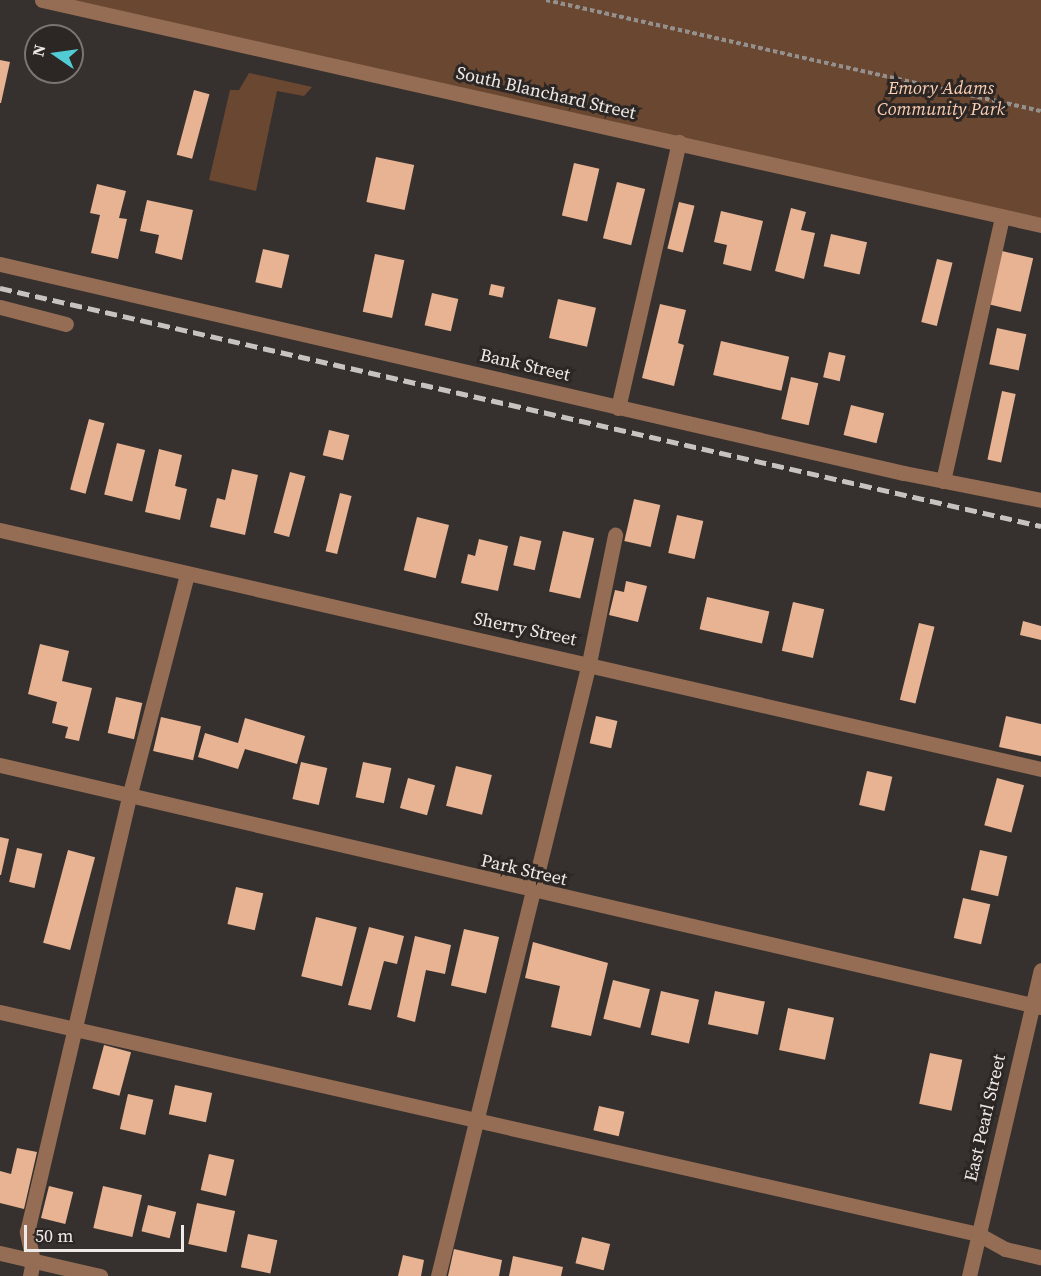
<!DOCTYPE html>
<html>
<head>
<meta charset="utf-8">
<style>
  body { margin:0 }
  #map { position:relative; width:1041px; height:1276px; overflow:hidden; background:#36312e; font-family:"Source Serif 4",serif }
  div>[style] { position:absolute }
  .green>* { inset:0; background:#6a4731 }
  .building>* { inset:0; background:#e8b392; transform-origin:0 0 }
  .path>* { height:4px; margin-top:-2px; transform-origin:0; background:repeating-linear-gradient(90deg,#94908d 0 4.5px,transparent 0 7.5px) }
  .minor>* { height:15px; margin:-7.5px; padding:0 7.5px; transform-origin:7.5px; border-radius:7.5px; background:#946d54 }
  .rail>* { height:4.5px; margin-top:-2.25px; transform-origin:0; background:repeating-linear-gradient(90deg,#c7c3c1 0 12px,transparent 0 18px) }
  span { translate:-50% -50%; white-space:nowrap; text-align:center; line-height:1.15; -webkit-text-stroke:6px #2c2724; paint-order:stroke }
  .park-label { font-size:18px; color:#fcceb2; font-style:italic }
  .street-label { font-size:18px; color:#eeeae8 }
  .north { position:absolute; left:24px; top:24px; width:60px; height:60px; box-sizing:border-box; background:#2c2724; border:2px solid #7a7572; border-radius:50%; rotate:283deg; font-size:16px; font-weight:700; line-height:24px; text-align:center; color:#eeeae8 }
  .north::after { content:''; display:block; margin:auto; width:21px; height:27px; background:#51ccd4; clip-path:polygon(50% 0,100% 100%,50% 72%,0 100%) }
  .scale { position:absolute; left:24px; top:1225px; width:160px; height:27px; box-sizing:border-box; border:3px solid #eeeae8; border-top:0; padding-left:8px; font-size:18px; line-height:21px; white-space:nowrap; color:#eeeae8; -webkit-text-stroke:4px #2c2724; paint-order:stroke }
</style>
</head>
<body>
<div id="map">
  <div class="green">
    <div style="clip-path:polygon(46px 0,1041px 0,1041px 224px)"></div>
    <div style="clip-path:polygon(249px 73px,312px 87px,304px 96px,277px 91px,256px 191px,209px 180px,230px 90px,239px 90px)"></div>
  </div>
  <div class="building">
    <div style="clip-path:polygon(0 60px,10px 62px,1px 103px,0 103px)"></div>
    <div style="left:194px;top:90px;width:16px;height:67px;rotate:15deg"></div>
    <div style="left:376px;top:157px;width:39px;height:46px;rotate:12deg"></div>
    <div style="left:574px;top:163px;width:26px;height:54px;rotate:13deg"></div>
    <div style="left:617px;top:182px;width:29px;height:58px;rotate:14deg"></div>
    <div style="clip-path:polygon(97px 184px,126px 191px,119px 218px,127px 219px,118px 259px,91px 253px,100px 215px,90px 213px)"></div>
    <div style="clip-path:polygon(147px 200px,193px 210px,182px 260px,155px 253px,159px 235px,140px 231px)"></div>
    <div style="left:679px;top:202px;width:16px;height:48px;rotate:14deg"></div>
    <div style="clip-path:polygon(791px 208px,806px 212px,801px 230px,815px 233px,804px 279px,775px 271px)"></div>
    <div style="clip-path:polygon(721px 211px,763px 221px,751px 271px,723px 264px,727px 245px,714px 242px)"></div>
    <div style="left:831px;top:234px;width:37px;height:33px;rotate:13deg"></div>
    <div style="left:263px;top:249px;width:27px;height:34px;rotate:13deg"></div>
    <div style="left:1002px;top:251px;width:32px;height:55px;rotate:13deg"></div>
    <div style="left:375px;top:254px;width:30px;height:59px;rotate:12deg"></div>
    <div style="left:937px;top:259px;width:16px;height:65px;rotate:14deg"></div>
    <div style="left:491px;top:284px;width:14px;height:11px;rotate:12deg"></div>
    <div style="left:432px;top:293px;width:27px;height:33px;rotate:13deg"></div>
    <div style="left:558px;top:299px;width:39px;height:40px;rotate:13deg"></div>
    <div style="clip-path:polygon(660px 304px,686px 310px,678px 343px,684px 345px,674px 386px,642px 378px)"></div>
    <div style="left:997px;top:328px;width:30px;height:37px;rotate:12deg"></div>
    <div style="left:721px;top:341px;width:70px;height:35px;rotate:13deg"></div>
    <div style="left:829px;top:352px;width:17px;height:26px;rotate:13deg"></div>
    <div style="left:791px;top:377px;width:28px;height:43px;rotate:13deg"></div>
    <div style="left:1002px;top:391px;width:14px;height:70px;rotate:12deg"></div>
    <div style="left:851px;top:405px;width:34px;height:31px;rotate:14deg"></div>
    <div style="left:89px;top:419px;width:16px;height:73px;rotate:15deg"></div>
    <div style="left:329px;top:430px;width:21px;height:26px;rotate:14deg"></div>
    <div style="left:117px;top:443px;width:29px;height:53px;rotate:14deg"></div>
    <div style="clip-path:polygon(159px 449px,182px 455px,175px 486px,187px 489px,180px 520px,145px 512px)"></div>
    <div style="clip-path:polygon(232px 469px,258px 475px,245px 535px,210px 527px,217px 498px,225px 500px)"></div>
    <div style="left:290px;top:472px;width:16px;height:63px;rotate:15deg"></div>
    <div style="left:340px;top:493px;width:12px;height:60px;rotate:14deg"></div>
    <div style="left:634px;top:499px;width:27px;height:43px;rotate:13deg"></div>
    <div style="left:677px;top:515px;width:27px;height:39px;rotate:13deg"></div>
    <div style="left:417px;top:517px;width:33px;height:55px;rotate:14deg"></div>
    <div style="left:563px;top:531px;width:32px;height:62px;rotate:13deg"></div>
    <div style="left:520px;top:536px;width:22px;height:30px;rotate:13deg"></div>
    <div style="clip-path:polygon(479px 539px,508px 546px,498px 591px,461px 583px,468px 554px,475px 556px)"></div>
    <div style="clip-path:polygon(626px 581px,647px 586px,638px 622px,609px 615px,615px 590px,624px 592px)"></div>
    <div style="left:707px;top:597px;width:64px;height:33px;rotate:13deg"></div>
    <div style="left:793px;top:602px;width:32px;height:50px;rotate:13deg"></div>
    <div style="clip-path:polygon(1023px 621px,1041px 626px,1041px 640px,1020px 635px)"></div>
    <div style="left:919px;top:623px;width:16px;height:79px;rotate:14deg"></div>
    <div style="clip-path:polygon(40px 644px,69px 651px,62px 681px,92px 688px,79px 741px,65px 738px,68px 727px,52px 723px,57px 702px,28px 694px)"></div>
    <div style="left:116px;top:697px;width:27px;height:37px;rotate:13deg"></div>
    <div style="left:596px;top:716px;width:22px;height:28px;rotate:13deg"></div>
    <div style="clip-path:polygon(1006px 716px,1041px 724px,1041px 756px,999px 747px)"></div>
    <div style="left:161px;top:717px;width:41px;height:35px;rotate:13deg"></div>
    <div style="clip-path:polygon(245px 718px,305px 736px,297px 764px,245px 749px,238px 769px,198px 757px,205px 733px,238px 743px)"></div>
    <div style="left:301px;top:762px;width:27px;height:38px;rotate:13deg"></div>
    <div style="left:363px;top:762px;width:29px;height:36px;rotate:12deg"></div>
    <div style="left:456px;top:766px;width:37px;height:41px;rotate:14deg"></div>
    <div style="left:867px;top:771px;width:26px;height:35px;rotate:13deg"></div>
    <div style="left:408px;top:778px;width:28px;height:31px;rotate:15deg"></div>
    <div style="left:997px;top:778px;width:28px;height:49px;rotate:15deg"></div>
    <div style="clip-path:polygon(0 837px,9px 839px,1px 875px,0 875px)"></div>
    <div style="left:17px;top:848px;width:26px;height:35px;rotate:13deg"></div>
    <div style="left:68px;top:850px;width:28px;height:96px;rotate:15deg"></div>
    <div style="left:980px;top:850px;width:28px;height:41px;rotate:13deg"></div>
    <div style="left:236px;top:887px;width:28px;height:38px;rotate:13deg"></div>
    <div style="left:963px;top:898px;width:28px;height:41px;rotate:13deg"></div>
    <div style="left:316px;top:917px;width:42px;height:61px;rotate:14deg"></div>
    <div style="clip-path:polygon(369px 927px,404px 936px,397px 964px,384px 961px,371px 1010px,348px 1005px)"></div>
    <div style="left:464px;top:929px;width:36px;height:58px;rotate:13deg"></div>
    <div style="clip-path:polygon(415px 936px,451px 945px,445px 974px,426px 970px,415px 1022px,397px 1017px)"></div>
    <div style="clip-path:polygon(533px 942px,608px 963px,591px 1036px,551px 1027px,560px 986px,525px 978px)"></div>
    <div style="left:613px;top:980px;width:38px;height:40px;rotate:14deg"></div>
    <div style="left:661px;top:991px;width:39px;height:45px;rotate:13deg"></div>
    <div style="left:715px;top:991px;width:51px;height:34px;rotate:12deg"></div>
    <div style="left:788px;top:1008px;width:47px;height:43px;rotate:12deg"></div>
    <div style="left:104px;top:1045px;width:28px;height:45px;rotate:15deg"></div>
    <div style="left:930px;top:1053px;width:33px;height:52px;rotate:12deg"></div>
    <div style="left:175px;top:1085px;width:38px;height:30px;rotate:12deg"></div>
    <div style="left:128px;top:1094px;width:26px;height:36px;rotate:13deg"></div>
    <div style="left:599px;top:1106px;width:26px;height:25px;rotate:13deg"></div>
    <div style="clip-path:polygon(17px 1148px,37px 1152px,24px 1209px,0 1203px,0 1171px,11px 1174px)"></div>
    <div style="left:209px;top:1154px;width:26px;height:37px;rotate:13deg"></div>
    <div style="left:49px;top:1186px;width:25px;height:33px;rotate:14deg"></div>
    <div style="left:103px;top:1186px;width:40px;height:43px;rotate:13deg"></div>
    <div style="left:197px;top:1203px;width:39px;height:42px;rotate:12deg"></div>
    <div style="left:148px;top:1205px;width:29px;height:27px;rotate:14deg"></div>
    <div style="left:248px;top:1234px;width:30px;height:34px;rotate:12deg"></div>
    <div style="left:582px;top:1237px;width:29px;height:27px;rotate:14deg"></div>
    <div style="clip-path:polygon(454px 1249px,502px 1260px,499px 1276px,448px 1276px)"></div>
    <div style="clip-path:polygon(403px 1255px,424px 1260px,421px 1276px,398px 1276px)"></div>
    <div style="clip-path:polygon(513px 1256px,563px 1267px,561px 1276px,509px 1276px)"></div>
  </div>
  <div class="path">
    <div style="left:546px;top:0;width:507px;rotate:12.64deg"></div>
  </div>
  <div class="minor">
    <div style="left:42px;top:0;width:1024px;rotate:12.69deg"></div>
    <div style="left:0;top:264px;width:928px;rotate:13.02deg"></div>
    <div style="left:904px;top:473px;width:140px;rotate:11.1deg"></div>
    <div style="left:0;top:307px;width:68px;rotate:14.4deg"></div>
    <div style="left:618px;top:408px;width:273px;rotate:-77.1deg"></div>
    <div style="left:943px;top:481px;width:271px;rotate:-77.4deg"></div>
    <div style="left:0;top:530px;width:1068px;rotate:12.93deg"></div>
    <div style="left:0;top:765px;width:1069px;rotate:13.09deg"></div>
    <div style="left:0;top:1012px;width:1003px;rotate:12.79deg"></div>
    <div style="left:978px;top:1234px;width:31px;rotate:29deg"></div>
    <div style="left:1005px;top:1249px;width:37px;rotate:13deg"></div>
    <div style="left:0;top:1253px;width:103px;rotate:13deg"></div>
    <div style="left:30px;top:1276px;width:15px;rotate:-79deg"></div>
    <div style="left:33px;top:1261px;width:30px;rotate:-102deg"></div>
    <div style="left:27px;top:1232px;width:447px;rotate:-76.8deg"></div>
    <div style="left:129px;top:797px;width:230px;rotate:-75.4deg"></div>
    <div style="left:438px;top:1276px;width:631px;rotate:-76.16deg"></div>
    <div style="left:589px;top:663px;width:131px;rotate:-78.5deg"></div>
    <div style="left:969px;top:1276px;width:314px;rotate:-76.8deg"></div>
  </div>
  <div class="rail">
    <div style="left:0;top:288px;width:1068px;rotate:12.88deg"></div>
  </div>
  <div class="park-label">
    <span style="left:941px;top:99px">Emory Adams<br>Community Park</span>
  </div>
  <div class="street-label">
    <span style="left:546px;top:93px;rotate:13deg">South Blanchard Street</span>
    <span style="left:525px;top:365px;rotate:13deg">Bank Street</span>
    <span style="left:525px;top:629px;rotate:12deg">Sherry Street</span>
    <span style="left:524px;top:870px;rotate:13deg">Park Street</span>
    <span style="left:985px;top:1118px;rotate:-77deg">East Pearl Street</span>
  </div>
  <div class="north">N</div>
  <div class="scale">50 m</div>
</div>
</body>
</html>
